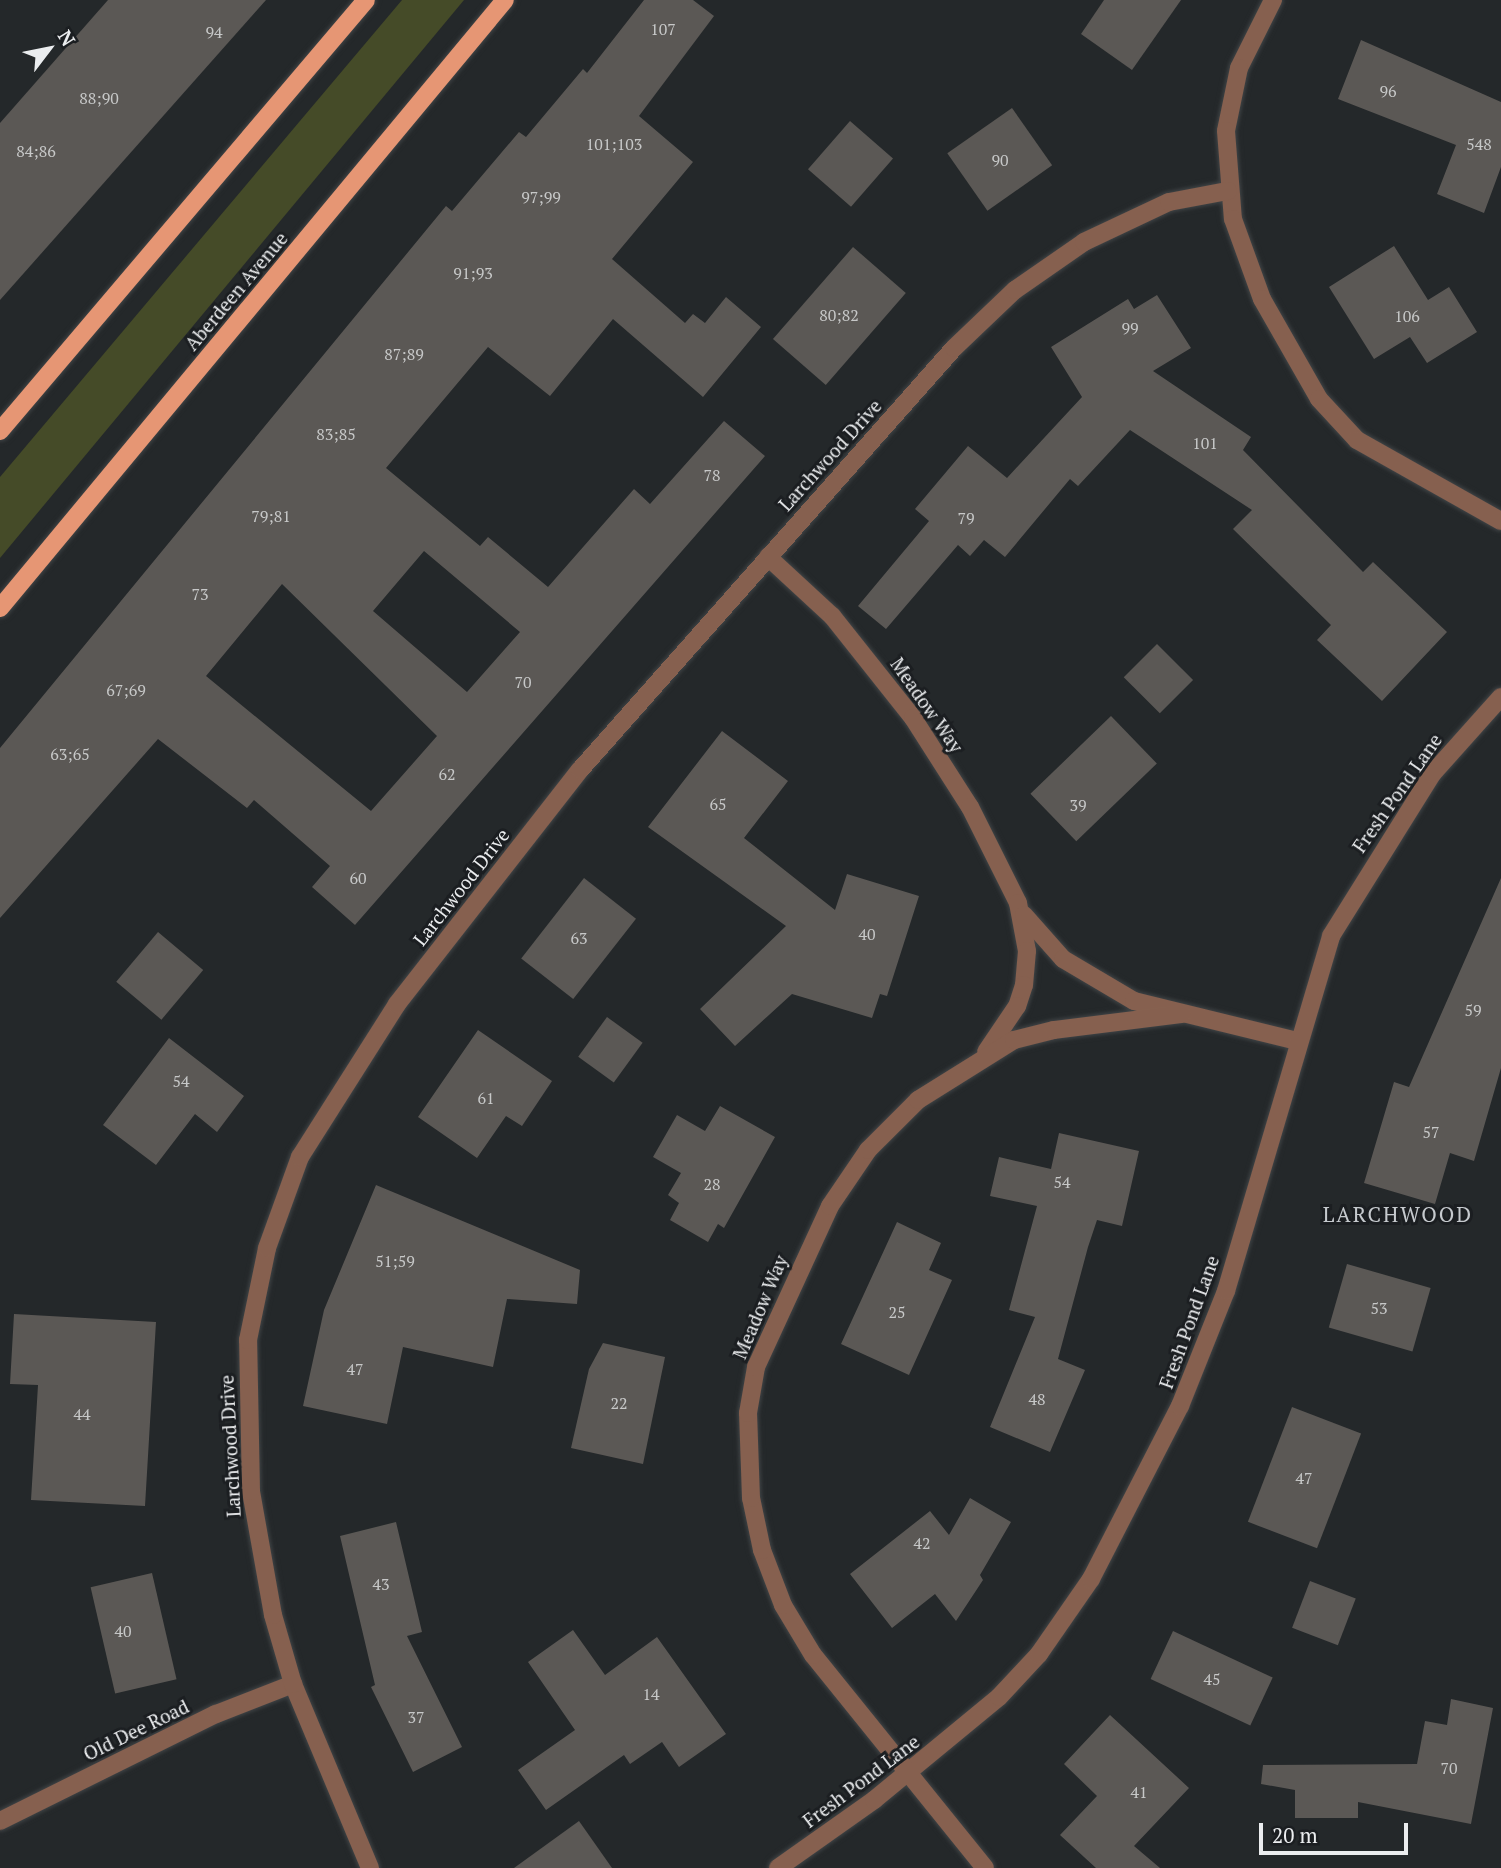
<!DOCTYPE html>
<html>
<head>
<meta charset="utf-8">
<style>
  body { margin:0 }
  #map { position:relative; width:1501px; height:1868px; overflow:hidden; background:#24282a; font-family:"PT Serif",serif }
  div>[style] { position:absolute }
  .green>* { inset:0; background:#454b28 }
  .building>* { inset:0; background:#5b5855; transform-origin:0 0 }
  .roads { filter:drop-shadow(0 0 2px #404446) drop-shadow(0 0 2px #404446) }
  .minor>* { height:18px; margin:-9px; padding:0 9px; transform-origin:9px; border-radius:9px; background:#86604f }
  .primary>* { height:18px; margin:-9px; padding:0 9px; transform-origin:9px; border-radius:9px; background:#e69674 }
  span { translate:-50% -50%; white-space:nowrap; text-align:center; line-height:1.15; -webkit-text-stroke:6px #1b1e21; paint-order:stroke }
  .number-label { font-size:16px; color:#c7c8c8 }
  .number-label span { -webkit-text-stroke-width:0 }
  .street-label { font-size:19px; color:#ebedef }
  .neighbourhood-label { font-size:21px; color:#c6cace; letter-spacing:2px }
  .north { position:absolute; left:14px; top:14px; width:70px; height:70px; -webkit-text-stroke:5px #1b1e21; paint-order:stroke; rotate:58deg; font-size:19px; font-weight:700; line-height:28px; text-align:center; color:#ebedef }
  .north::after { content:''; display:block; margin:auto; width:24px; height:32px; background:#ebedef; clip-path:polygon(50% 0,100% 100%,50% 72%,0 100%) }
  .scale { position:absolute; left:1259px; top:1823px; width:149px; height:32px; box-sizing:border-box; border:4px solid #ebedef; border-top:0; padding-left:9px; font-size:21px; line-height:24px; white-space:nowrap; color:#ebedef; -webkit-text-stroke:5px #1b1e21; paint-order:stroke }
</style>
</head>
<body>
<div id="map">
  <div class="green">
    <div style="clip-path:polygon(402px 0,464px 0,0 558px,0 477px)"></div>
  </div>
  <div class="building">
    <div style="clip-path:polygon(108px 0,266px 0,0 300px,0 123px)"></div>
    <div style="clip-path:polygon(evenodd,644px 0,693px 0,714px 16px,639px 116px,693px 162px,612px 259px,685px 323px,693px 314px,705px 323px,726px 297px,761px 327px,703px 397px,613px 319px,550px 396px,488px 347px,386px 468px,480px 546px,488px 537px,548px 587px,634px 489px,650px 504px,724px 421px,765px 456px,355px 925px,312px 887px,330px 866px,254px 800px,247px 808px,158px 739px,0 918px,0 748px,446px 206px,452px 211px,519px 132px,526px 137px,583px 69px,587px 73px,644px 0,424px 551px,520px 632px,467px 692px,373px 611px,424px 551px,644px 0,282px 584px,437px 736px,371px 811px,206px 676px,282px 584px)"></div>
    <div style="clip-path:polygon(1104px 0,1181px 0,1132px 70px,1081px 34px)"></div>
    <div style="clip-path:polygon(1361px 40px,1501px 102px,1501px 167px,1484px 213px,1437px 194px,1456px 145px,1338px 99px)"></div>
    <div style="left:1012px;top:108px;width:70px;height:79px;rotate:55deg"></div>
    <div style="left:850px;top:121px;width:57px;height:64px;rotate:41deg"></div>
    <div style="clip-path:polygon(1394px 246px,1428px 300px,1449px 287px,1477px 332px,1427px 363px,1410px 337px,1374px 359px,1329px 287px)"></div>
    <div style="left:853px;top:247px;width:70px;height:122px;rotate:41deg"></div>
    <div style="clip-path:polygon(1157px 295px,1191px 348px,1153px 371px,1251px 437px,1243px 450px,1363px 572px,1373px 562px,1447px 632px,1382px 701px,1317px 640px,1331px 625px,1233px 529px,1252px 510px,1130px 430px,1078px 486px,1070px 479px,1005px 557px,984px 540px,970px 556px,958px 545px,886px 629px,858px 606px,929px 521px,915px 509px,968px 446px,1007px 478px,1082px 397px,1051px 347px,1128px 299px,1134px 309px)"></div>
    <div style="left:1157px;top:644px;width:51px;height:47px;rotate:45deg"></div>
    <div style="left:1111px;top:716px;width:66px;height:112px;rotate:46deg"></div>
    <div style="clip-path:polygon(722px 731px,788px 781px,744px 838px,835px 910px,847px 874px,919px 896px,887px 996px,880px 994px,872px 1018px,792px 994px,735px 1046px,700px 1009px,786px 926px,648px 827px)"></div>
    <div style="left:584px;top:878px;width:66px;height:102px;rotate:38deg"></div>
    <div style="clip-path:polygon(1501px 878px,1501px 1068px,1474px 1161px,1450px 1153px,1435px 1204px,1364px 1183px,1394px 1082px,1409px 1087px)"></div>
    <div style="left:158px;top:932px;width:59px;height:65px;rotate:40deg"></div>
    <div style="left:607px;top:1017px;width:44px;height:49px;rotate:36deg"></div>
    <div style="clip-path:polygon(478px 1030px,552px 1081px,522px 1126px,506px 1116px,477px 1158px,418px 1117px)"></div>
    <div style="clip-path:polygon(169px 1038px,244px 1096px,217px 1132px,195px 1114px,156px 1165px,103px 1125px)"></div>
    <div style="clip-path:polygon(720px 1106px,775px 1137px,724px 1228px,718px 1224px,708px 1242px,670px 1220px,679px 1203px,668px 1195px,681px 1173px,653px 1157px,677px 1115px,705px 1131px)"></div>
    <div style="clip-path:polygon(1059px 1133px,1139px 1151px,1122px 1226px,1097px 1220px,1088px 1247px,1058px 1359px,1085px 1370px,1050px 1452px,990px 1427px,1035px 1317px,1009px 1310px,1037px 1206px,990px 1196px,999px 1157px,1051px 1169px)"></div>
    <div style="clip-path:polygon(376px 1185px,580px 1270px,577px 1304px,507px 1299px,493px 1367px,403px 1347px,387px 1424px,303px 1406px,324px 1310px)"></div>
    <div style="clip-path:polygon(897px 1222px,941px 1243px,929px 1270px,952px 1280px,909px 1375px,841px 1344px)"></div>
    <div style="left:1347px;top:1264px;width:87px;height:66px;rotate:16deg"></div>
    <div style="clip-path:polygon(14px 1314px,156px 1322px,145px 1506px,31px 1500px,38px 1385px,10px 1384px)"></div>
    <div style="clip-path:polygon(603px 1343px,665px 1357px,643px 1464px,571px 1448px,589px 1369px)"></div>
    <div style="left:1292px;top:1407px;width:74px;height:123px;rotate:21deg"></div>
    <div style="clip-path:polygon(970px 1498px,1011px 1522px,980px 1575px,983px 1580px,956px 1621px,935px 1594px,892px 1628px,850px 1574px,930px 1511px,949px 1535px)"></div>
    <div style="clip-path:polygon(396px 1522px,422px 1632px,407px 1636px,462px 1747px,413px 1772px,371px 1687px,375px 1685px,340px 1536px)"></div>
    <div style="left:152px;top:1573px;width:109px;height:63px;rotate:77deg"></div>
    <div style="left:1310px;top:1581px;width:49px;height:50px;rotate:21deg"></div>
    <div style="clip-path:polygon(573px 1630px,605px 1675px,657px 1637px,726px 1734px,679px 1767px,662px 1742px,630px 1764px,624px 1755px,546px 1810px,518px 1770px,575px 1730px,528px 1662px)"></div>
    <div style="left:1173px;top:1631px;width:110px;height:53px;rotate:25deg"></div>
    <div style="clip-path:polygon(1451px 1699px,1493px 1708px,1471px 1824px,1358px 1802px,1358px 1818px,1295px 1818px,1295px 1790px,1261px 1784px,1263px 1765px,1417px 1764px,1425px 1721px,1447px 1725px)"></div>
    <div style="clip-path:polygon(1110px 1715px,1189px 1788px,1134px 1846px,1160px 1868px,1096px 1868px,1060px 1835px,1097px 1796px,1064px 1764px)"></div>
    <div style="clip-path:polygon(579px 1821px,612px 1868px,514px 1868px)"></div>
  </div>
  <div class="roads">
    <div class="minor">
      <div style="left:1273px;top:0;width:76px;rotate:116.6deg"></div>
      <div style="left:1239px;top:68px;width:64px;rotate:101.7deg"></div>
      <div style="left:1226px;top:131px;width:88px;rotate:85.5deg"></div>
      <div style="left:1233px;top:219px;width:85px;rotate:70.1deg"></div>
      <div style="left:1262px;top:299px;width:115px;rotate:60.3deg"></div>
      <div style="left:1319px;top:399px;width:56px;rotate:47.2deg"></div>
      <div style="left:1357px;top:440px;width:165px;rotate:29.4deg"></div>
      <div style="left:768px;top:557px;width:87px;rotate:42.7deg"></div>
      <div style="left:832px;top:616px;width:130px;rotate:51.5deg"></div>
      <div style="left:913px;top:718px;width:106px;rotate:57.4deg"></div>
      <div style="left:970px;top:807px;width:107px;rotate:63.4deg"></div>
      <div style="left:1018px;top:903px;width:49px;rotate:79.4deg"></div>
      <div style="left:1027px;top:951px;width:34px;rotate:95deg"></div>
      <div style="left:1024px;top:985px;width:22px;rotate:108deg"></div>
      <div style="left:1017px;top:1006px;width:55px;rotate:124deg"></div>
      <div style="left:1024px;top:915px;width:59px;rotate:48.4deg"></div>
      <div style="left:1063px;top:959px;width:82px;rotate:30.6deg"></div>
      <div style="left:1134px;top:1001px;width:168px;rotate:13.8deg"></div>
      <div style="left:0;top:1821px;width:241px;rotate:-26.4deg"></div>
      <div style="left:216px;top:1714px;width:83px;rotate:-21.3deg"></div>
      <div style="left:370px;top:1868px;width:199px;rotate:-112.7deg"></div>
      <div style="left:293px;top:1684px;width:72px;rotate:-106.2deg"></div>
      <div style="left:273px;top:1615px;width:126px;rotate:-100.1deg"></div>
      <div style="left:251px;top:1491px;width:151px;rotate:-91.1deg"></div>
      <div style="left:248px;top:1340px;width:94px;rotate:-78.3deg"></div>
      <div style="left:267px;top:1248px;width:97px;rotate:-70.1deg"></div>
      <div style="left:300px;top:1157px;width:181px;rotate:-57.6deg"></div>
      <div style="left:397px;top:1004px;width:297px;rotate:-52deg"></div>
      <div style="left:580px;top:770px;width:564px;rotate:-48.45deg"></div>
      <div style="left:954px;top:348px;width:84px;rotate:-43.6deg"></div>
      <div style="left:1015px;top:290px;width:84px;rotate:-34.8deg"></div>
      <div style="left:1084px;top:242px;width:94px;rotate:-25.2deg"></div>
      <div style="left:1169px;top:202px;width:60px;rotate:-10.6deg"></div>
      <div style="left:778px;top:1868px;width:118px;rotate:-35.3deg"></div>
      <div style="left:874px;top:1800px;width:162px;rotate:-39.5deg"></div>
      <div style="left:999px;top:1697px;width:59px;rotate:-47.1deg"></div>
      <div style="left:1039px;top:1654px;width:91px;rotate:-55.3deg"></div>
      <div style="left:1091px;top:1579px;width:195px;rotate:-62.8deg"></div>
      <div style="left:1180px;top:1406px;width:124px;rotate:-68.2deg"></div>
      <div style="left:1226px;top:1291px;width:370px;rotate:-73.5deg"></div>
      <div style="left:1331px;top:936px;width:192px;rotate:-58deg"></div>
      <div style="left:1433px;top:773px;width:102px;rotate:-48.2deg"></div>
      <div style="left:985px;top:1868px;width:274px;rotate:-128.9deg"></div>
      <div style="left:813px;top:1655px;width:58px;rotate:-121deg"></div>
      <div style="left:783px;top:1605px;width:59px;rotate:-110.9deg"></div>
      <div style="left:762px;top:1550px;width:53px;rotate:-101.9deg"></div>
      <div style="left:751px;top:1498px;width:85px;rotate:-92deg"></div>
      <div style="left:748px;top:1413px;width:47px;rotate:-80.1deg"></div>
      <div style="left:756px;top:1367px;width:177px;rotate:-65.3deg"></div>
      <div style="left:830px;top:1206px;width:68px;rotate:-55.8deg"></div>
      <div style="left:868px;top:1150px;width:71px;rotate:-45deg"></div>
      <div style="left:918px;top:1100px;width:113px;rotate:-32deg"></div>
      <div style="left:1014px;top:1040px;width:41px;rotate:-14deg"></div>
      <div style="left:1054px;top:1030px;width:129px;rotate:-7.1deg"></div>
    </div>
    <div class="primary">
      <div style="left:0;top:431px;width:565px;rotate:-49.66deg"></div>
      <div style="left:0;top:608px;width:790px;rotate:-50.29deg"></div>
    </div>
  </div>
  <div class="number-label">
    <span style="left:663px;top:29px">107</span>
    <span style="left:214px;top:32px">94</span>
    <span style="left:1388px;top:91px">96</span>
    <span style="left:99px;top:98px">88;90</span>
    <span style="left:614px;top:144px">101;103</span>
    <span style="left:1479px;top:144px">548</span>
    <span style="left:36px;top:151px">84;86</span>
    <span style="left:1000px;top:160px">90</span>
    <span style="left:541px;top:197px">97;99</span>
    <span style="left:473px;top:273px">91;93</span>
    <span style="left:839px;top:315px">80;82</span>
    <span style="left:1407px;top:316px">106</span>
    <span style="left:1130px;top:328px">99</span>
    <span style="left:404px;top:354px">87;89</span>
    <span style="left:336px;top:434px">83;85</span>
    <span style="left:1205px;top:443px">101</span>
    <span style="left:712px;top:475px">78</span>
    <span style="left:271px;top:516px">79;81</span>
    <span style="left:966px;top:518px">79</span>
    <span style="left:200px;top:594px">73</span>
    <span style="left:523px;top:682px">70</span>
    <span style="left:126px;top:690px">67;69</span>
    <span style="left:70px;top:754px">63;65</span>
    <span style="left:447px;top:774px">62</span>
    <span style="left:718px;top:804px">65</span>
    <span style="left:1078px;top:805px">39</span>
    <span style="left:358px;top:878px">60</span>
    <span style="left:867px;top:934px">40</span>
    <span style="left:579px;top:938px">63</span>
    <span style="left:1473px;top:1010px">59</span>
    <span style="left:181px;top:1081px">54</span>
    <span style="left:486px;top:1098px">61</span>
    <span style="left:1431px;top:1132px">57</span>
    <span style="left:1062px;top:1182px">54</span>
    <span style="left:712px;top:1184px">28</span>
    <span style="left:395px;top:1261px">51;59</span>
    <span style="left:1379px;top:1308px">53</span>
    <span style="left:897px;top:1312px">25</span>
    <span style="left:355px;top:1369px">47</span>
    <span style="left:1037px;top:1399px">48</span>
    <span style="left:619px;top:1403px">22</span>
    <span style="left:82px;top:1414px">44</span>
    <span style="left:1304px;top:1478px">47</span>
    <span style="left:922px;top:1543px">42</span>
    <span style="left:381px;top:1584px">43</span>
    <span style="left:123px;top:1631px">40</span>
    <span style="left:1212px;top:1679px">45</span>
    <span style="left:651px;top:1694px">14</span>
    <span style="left:416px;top:1717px">37</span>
    <span style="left:1449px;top:1768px">70</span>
    <span style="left:1139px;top:1792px">41</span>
  </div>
  <div class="street-label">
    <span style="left:236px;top:291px;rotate:-50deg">Aberdeen Avenue</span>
    <span style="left:830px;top:455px;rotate:-48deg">Larchwood Drive</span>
    <span style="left:927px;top:705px;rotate:55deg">Meadow Way</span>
    <span style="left:1397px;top:793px;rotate:-55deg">Fresh Pond Lane</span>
    <span style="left:461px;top:887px;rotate:-52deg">Larchwood Drive</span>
    <span style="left:760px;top:1307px;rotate:-67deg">Meadow Way</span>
    <span style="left:1189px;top:1322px;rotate:-70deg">Fresh Pond Lane</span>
    <span style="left:230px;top:1446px;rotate:-93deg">Larchwood Drive</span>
    <span style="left:136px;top:1730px;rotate:-26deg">Old Dee Road</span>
    <span style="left:861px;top:1781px;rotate:-37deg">Fresh Pond Lane</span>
  </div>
  <div class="neighbourhood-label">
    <span style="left:1398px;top:1214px">LARCHWOOD</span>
  </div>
  <div class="north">N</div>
  <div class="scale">20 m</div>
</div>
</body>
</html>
